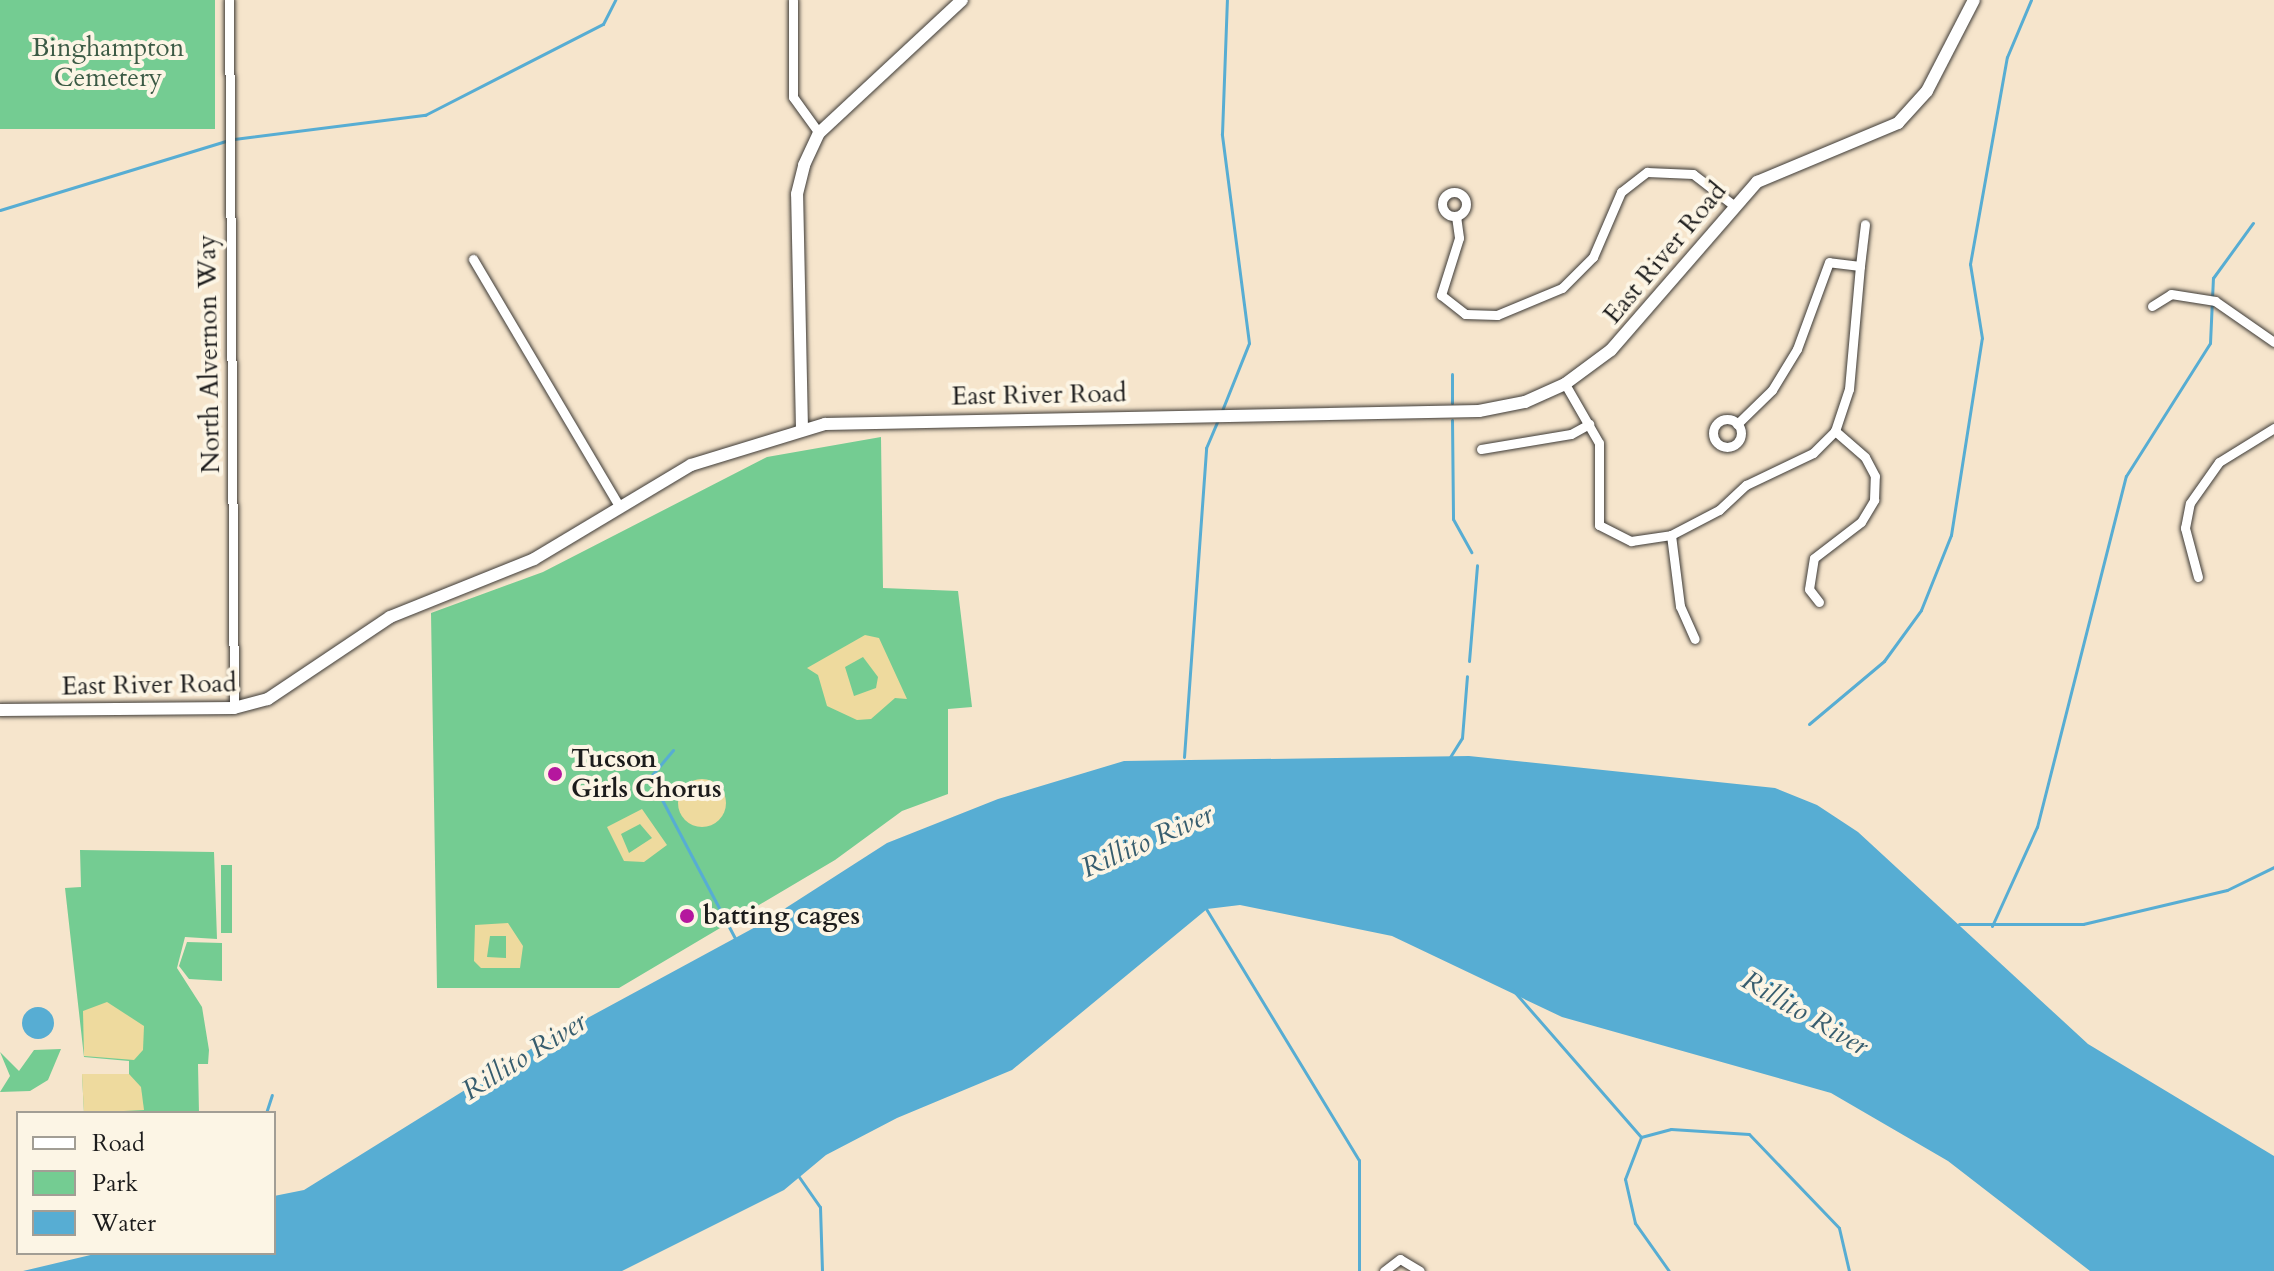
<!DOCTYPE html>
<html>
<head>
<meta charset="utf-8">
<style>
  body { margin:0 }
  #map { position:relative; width:2274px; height:1271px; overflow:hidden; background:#f6e5cc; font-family:Cardo,serif }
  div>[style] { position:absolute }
  .green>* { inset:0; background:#74cc92; transform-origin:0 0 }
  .sand>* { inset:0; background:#eeda9e }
  .round { border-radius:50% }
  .water>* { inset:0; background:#57add3 }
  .stream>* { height:3px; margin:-1.5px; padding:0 1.5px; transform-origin:1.5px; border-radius:1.5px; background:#57add3 }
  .roads { filter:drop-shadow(0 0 2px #3d3a36) drop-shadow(0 0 2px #3d3a36) }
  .street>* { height:9px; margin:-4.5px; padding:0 4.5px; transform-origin:4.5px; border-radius:4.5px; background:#fff }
  .street>.ring { margin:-4.5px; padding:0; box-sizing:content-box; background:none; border:9px solid #fff; border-radius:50% }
  .secondary>* { height:12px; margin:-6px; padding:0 6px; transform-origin:6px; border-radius:6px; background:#fff }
  .dots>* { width:22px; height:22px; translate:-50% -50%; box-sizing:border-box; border:4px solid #fcf5e5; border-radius:50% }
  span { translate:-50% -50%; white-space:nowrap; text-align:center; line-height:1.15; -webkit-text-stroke:8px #fcf5e5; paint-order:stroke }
  .park-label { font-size:26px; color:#3b5a45 }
  .street-label { font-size:26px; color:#1c1c1c }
  .poi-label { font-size:26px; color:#1c1c1c; font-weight:700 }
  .left { translate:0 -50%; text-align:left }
  .water-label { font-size:28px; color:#375d6e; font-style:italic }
  .legend { position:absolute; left:16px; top:1111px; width:260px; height:144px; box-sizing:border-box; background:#fcf5e5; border:2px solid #a29e95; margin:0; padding:10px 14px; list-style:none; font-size:24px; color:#1c1c1c }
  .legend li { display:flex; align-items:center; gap:16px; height:40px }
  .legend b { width:40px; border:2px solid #a29e95 }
</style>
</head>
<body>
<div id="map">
  <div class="green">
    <div style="left:0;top:0;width:215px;height:129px"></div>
    <div style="clip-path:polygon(881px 437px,883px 588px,958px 591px,972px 707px,948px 709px,948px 794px,902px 811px,835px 860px,619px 988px,437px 988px,431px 613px,543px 572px,767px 457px)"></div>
    <div style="clip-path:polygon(80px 850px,214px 852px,217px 939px,185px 937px,177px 968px,202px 1007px,209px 1050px,208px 1064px,198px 1064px,199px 1113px,84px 1113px,82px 1074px,118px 1078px,129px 1074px,129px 1061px,84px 1057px,65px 888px,81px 887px)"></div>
    <div style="left:221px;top:865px;width:11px;height:68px"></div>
    <div style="clip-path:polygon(187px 942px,222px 943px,222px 981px,189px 979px,179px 966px)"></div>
    <div style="clip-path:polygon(61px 1049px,48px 1080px,30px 1091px,0 1092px,10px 1076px,0 1052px,19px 1071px,34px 1050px)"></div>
  </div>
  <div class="sand">
    <div style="clip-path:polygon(evenodd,865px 635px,879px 638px,907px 699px,895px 698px,871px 719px,857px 720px,827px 706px,818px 675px,807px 668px,865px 635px,863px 657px,878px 677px,876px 688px,854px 696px,845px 667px,863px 657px)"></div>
    <div class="round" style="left:678px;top:779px;width:48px;height:48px"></div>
    <div style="clip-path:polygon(evenodd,642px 809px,667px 845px,644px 862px,624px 861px,607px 827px,642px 809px,640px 824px,652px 838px,629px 853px,621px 834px,640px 824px)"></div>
    <div style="clip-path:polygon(evenodd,508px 923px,523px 946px,520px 968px,481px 968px,474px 961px,475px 925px,508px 923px,490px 936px,506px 936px,506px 958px,487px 957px,490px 936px)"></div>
    <div style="clip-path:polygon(107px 1002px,144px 1026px,143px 1050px,134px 1060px,84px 1056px,83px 1011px)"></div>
    <div style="clip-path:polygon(82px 1074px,129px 1074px,141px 1087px,144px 1110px,84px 1113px)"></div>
  </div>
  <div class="water">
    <div style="clip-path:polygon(1469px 756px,1775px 788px,1817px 805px,1858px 832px,2088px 1044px,2274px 1156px,2274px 1271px,2090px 1271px,1948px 1161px,1831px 1093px,1562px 1017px,1392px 936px,1240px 905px,1207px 909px,1012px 1070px,897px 1118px,826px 1155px,784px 1190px,622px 1271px,23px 1271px,99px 1253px,274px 1253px,274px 1196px,304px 1190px,534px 1047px,761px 924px,887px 843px,998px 799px,1124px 761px)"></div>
    <div class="round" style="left:22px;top:1007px;width:32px;height:32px"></div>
  </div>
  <div class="stream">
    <div style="left:234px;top:139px;width:193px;rotate:-7.2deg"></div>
    <div style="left:425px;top:115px;width:200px;rotate:-27.1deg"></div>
    <div style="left:603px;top:24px;width:27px;rotate:-63deg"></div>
    <div style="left:0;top:210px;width:236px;rotate:-17deg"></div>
    <div style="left:1452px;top:374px;width:29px;rotate:90deg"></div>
    <div style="left:1221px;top:413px;width:75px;rotate:-68.2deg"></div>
    <div style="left:1249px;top:343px;width:211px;rotate:-97.4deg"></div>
    <div style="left:1222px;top:134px;width:134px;rotate:-87.9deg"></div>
    <div style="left:1452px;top:420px;width:99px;rotate:89.4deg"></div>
    <div style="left:1453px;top:519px;width:38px;rotate:61deg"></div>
    <div style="left:1469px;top:661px;width:96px;rotate:-85.2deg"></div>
    <div style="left:1809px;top:724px;width:98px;rotate:-40deg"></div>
    <div style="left:1884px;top:661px;width:63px;rotate:-54deg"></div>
    <div style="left:1921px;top:610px;width:81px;rotate:-68.2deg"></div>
    <div style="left:1951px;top:535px;width:199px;rotate:-81.1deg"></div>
    <div style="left:1982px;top:338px;width:75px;rotate:-99.2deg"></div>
    <div style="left:1970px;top:264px;width:210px;rotate:-79.9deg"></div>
    <div style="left:2007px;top:57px;width:62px;rotate:-67.2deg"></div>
    <div style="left:673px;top:750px;width:35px;rotate:130deg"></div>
    <div style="left:650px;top:777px;width:184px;rotate:62.2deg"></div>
    <div style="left:1184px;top:757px;width:310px;rotate:-85.9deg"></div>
    <div style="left:1206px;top:448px;width:30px;rotate:-67deg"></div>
    <div style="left:1450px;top:757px;width:22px;rotate:-58deg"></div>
    <div style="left:1462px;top:738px;width:62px;rotate:-85.4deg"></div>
    <div style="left:1205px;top:907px;width:296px;rotate:58.7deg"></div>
    <div style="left:1359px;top:1160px;width:111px;rotate:90deg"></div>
    <div style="left:1959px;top:924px;width:124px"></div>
    <div style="left:2083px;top:924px;width:148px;rotate:-13.3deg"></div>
    <div style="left:2227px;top:890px;width:52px;rotate:-26.1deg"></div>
    <div style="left:1992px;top:926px;width:109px;rotate:-65.6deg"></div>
    <div style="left:2037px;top:827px;width:362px;rotate:-75.8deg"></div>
    <div style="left:2126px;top:476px;width:157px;rotate:-57.7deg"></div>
    <div style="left:2210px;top:343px;width:65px;rotate:-87.4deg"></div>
    <div style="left:2213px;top:278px;width:68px;rotate:-54deg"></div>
    <div style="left:1512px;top:989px;width:196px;rotate:48.9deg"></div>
    <div style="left:266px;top:1113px;width:19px;rotate:-72deg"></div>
    <div style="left:797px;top:1174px;width:40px;rotate:55.1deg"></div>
    <div style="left:820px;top:1207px;width:64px;rotate:88.2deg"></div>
    <div style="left:1669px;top:1271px;width:59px;rotate:-125.3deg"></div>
    <div style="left:1635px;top:1223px;width:45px;rotate:-102.8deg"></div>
    <div style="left:1625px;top:1179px;width:45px;rotate:-69.1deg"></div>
    <div style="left:1641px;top:1137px;width:31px;rotate:-15deg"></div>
    <div style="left:1671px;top:1129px;width:78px;rotate:3.7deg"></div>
    <div style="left:1749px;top:1134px;width:130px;rotate:46.2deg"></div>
    <div style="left:1839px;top:1228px;width:44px;rotate:76.9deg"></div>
  </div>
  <div class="roads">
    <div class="street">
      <div style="left:229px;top:0;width:708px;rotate:89.6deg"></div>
      <div style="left:793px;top:0;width:97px;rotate:90deg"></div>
      <div style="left:793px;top:97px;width:44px;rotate:54.2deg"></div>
      <div class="ring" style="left:1442px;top:192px;width:15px;height:15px"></div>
      <div style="left:1456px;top:216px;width:22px;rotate:82deg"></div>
      <div style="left:1459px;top:238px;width:60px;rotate:107.5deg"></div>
      <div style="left:1441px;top:295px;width:31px;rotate:38deg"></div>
      <div style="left:1465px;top:314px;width:32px;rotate:2deg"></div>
      <div style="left:1497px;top:315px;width:70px;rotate:-22.6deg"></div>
      <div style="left:1562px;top:288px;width:44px;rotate:-45deg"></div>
      <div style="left:1593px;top:257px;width:71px;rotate:-66.7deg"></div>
      <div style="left:1621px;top:192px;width:33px;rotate:-38deg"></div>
      <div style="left:1647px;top:172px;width:46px;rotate:2.5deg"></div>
      <div style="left:1693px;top:174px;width:49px;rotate:37.6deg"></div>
      <div style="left:473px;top:259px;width:287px;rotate:59.4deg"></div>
      <div style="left:1860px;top:266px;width:42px;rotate:-83.2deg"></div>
      <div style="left:2152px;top:306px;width:22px;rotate:-32deg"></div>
      <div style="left:2171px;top:294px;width:45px;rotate:9deg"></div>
      <div style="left:2215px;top:301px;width:72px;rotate:34.8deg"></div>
      <div style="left:1565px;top:384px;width:68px;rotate:60deg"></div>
      <div style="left:1599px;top:443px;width:82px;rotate:90deg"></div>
      <div style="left:1599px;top:525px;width:36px;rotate:27deg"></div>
      <div style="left:1631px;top:541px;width:40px;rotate:-8.5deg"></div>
      <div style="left:1671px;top:535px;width:54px;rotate:-27.5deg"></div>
      <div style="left:1719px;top:510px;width:37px;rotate:-43deg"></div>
      <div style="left:1746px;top:485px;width:74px;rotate:-25.5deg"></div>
      <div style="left:1813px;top:453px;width:31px;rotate:-45deg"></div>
      <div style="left:1835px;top:431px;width:44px;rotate:-71.6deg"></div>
      <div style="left:1849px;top:389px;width:123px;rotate:-84.9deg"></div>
      <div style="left:1860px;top:266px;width:31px;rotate:-173deg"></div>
      <div style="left:1829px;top:262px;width:93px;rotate:110.2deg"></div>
      <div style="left:1797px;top:349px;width:48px;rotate:121.4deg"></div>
      <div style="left:1772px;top:390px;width:49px;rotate:135.8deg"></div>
      <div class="ring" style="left:1713px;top:419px;width:19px;height:19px"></div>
      <div style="left:1481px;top:449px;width:91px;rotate:-9.5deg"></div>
      <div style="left:1571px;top:434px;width:21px;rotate:-29deg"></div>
      <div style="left:1671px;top:535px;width:72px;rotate:82.8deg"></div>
      <div style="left:1680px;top:606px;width:36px;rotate:66deg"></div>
      <div style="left:2198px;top:577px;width:51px;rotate:-104.9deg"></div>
      <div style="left:2185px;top:528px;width:25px;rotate:-79deg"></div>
      <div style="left:2190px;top:503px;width:50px;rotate:-54.7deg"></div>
      <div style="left:2219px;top:462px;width:65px;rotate:-31.7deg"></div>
      <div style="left:1819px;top:602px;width:16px;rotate:-128deg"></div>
      <div style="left:1809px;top:589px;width:31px;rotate:-81deg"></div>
      <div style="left:1814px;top:558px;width:59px;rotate:-37.5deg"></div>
      <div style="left:1861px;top:522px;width:26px;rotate:-59deg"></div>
      <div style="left:1874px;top:500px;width:24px;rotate:-88deg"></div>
      <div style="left:1875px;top:476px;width:21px;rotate:-118deg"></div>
      <div style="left:1865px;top:457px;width:40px;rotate:-139deg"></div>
      <div style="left:1384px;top:1271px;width:20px;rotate:-37deg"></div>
      <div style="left:1400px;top:1259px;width:23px;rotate:31deg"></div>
    </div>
    <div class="secondary">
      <div style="left:802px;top:429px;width:235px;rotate:-91.2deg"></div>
      <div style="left:797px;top:194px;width:30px;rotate:-76deg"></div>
      <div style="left:804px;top:165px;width:35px;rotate:-65deg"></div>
      <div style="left:819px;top:133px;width:195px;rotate:-42.9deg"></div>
      <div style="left:0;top:710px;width:234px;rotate:-0.5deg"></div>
      <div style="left:234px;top:708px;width:35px;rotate:-15deg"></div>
      <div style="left:268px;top:699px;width:147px;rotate:-33.9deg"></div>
      <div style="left:390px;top:617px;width:155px;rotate:-21.9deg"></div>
      <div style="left:534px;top:559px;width:183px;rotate:-30.9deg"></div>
      <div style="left:691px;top:465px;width:140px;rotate:-17deg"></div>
      <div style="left:825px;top:424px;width:654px;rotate:-1.14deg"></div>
      <div style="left:1479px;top:411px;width:47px;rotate:-11.1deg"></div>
      <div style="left:1525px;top:402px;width:44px;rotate:-24.2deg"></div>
      <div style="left:1565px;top:384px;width:57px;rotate:-36.5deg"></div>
      <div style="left:1611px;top:350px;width:223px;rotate:-49deg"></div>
      <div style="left:1757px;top:182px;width:153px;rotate:-22.7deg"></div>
      <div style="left:1898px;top:123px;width:43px;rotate:-47.8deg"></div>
      <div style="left:1927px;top:91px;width:102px;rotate:-62.7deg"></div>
    </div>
  </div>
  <div class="dots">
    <div style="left:555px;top:774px;background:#b5179e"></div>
    <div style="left:687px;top:916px;background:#b5179e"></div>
  </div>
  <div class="park-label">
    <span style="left:108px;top:63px">Binghampton<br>Cemetery</span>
  </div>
  <div class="street-label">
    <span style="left:1665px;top:253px;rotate:-50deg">East River Road</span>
    <span style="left:209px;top:354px;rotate:-91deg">North Alvernon Way</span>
    <span style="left:1039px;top:395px;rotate:-1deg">East River Road</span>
    <span style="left:149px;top:685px;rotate:-1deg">East River Road</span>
  </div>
  <div class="poi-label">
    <span class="left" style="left:571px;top:774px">Tucson<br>Girls Chorus</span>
    <span class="left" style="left:703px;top:916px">batting cages</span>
  </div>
  <div class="water-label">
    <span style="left:1147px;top:841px;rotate:-24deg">Rillito River</span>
    <span style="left:1805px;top:1013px;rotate:30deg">Rillito River</span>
    <span style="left:524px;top:1056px;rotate:-32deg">Rillito River</span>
  </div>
  <ul class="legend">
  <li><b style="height:10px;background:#fff"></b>Road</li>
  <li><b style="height:22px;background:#74cc92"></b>Park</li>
  <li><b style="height:22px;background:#57add3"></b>Water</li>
  </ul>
</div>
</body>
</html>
